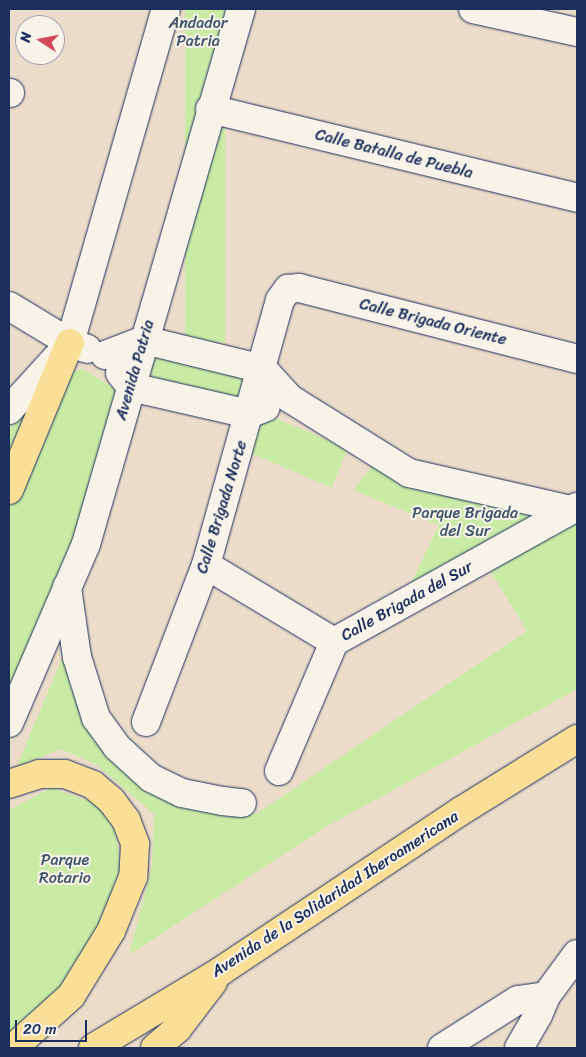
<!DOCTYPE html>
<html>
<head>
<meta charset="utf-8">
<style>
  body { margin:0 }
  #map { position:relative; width:586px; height:1057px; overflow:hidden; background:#ebddc9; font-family:Sriracha,sans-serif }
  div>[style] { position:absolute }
  .green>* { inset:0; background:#c9eba5; transform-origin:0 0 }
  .roads { filter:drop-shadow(0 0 1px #1b2f5e) drop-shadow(0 0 1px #1b2f5e) }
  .minor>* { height:28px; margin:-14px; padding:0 14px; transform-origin:14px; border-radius:14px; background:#f7f3e8 }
  .highway>* { height:28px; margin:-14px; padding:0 14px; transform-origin:14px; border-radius:14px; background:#fbdf96 }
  span { translate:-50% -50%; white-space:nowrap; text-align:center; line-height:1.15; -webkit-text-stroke:4px #f7f3e8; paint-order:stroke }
  .park-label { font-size:16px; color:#3e556c }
  .street-label { font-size:16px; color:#1b2f5e }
  .frame { position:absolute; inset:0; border:10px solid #1b2f5e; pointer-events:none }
  .north { position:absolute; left:15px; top:15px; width:50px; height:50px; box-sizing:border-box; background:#f7f3e8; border:1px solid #9fa5b1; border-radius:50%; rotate:281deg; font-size:14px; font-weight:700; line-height:20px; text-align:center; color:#1b2f5e }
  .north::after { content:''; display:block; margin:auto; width:18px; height:22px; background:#d1495b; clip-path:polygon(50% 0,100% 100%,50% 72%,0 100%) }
  .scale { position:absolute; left:15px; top:1020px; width:72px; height:22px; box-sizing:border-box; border:2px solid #1b2f5e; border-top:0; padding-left:6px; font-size:15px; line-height:18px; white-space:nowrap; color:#1b2f5e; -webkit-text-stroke:4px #f7f3e8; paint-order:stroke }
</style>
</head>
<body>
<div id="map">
  <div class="green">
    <div style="left:185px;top:9px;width:40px;height:333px"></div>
    <div style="left:143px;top:344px;width:123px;height:45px;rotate:12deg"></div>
    <div style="clip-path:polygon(83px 369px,117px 390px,76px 534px,9px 693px,9px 429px,49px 377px)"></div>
    <div style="left:266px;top:414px;width:89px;height:42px;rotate:23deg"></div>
    <div style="clip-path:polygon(374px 464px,538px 514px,411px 583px,439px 525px,353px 490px)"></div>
    <div style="clip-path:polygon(577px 516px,577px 689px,324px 828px,129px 955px,152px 866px,154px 814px,97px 765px,61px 749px,17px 766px,65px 651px,88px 725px,199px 807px,256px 814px,527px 631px,490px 570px)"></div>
    <div style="clip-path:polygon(51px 788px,95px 803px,114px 828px,123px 872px,106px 929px,63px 994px,9px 1037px,9px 810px)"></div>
  </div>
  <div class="roads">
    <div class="minor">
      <div style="left:473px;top:9px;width:107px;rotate:12.5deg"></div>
      <div style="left:9px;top:93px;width:1px"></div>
      <div style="left:210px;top:109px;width:378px;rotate:13.6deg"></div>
      <div style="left:9px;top:306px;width:71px;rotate:31.2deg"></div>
      <div style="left:70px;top:343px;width:18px;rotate:19deg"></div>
      <div style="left:105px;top:355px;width:42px;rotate:-21deg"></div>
      <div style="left:144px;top:340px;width:122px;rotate:13.7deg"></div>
      <div style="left:263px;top:369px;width:39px;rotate:48deg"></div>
      <div style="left:289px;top:398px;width:142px;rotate:32deg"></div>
      <div style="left:409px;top:473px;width:166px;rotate:12.9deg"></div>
      <div style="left:120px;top:373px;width:18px;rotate:52deg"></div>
      <div style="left:131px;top:387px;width:121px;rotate:12.9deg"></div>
      <div style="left:249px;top:414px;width:18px;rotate:-22deg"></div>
      <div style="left:9px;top:410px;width:91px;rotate:-47.7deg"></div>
      <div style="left:70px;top:343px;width:348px;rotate:-74deg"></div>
      <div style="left:206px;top:565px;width:149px;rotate:31deg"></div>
      <div style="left:67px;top:587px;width:71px;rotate:81.9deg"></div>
      <div style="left:77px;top:657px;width:64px;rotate:72.7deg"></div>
      <div style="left:96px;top:718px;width:36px;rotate:54deg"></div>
      <div style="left:117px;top:747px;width:46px;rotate:42.4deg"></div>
      <div style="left:151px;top:778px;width:34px;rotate:26deg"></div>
      <div style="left:182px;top:793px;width:41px;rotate:11.3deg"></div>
      <div style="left:222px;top:801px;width:20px;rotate:6deg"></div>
      <div style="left:146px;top:722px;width:168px;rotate:-69.1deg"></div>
      <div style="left:206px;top:565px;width:275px;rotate:-74.4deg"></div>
      <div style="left:280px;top:300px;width:14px;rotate:-54deg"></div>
      <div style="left:288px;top:289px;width:11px;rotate:-5deg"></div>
      <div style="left:299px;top:288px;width:287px;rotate:14.3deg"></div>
      <div style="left:9px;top:723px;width:195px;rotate:-66.7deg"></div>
      <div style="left:86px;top:544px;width:557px;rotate:-73.84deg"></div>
      <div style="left:279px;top:771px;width:140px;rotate:-66.9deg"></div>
      <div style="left:334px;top:642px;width:278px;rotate:-29.1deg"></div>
      <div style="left:442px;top:1048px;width:90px;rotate:-32.3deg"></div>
      <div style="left:518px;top:1000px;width:28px;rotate:-8deg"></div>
      <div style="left:519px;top:1048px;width:38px;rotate:-60deg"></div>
      <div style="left:538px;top:1015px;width:21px;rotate:-67deg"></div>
      <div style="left:546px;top:996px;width:52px;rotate:-53.6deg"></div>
    </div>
    <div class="highway">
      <div style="left:9px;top:490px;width:159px;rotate:-67.5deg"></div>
      <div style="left:9px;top:784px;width:32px;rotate:-18deg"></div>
      <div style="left:39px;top:774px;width:26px"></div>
      <div style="left:65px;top:774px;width:30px;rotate:21deg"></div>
      <div style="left:93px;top:785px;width:23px;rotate:40deg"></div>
      <div style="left:111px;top:800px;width:25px;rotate:53deg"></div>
      <div style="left:126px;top:820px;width:26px;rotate:69deg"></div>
      <div style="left:135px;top:844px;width:33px;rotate:93deg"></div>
      <div style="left:133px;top:877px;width:58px;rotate:112.2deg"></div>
      <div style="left:111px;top:931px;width:76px;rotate:121.6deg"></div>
      <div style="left:71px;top:996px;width:78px;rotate:138.1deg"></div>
      <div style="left:93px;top:1048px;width:149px;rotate:-31deg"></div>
      <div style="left:221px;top:971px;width:288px;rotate:-33.7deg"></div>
      <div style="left:461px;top:811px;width:137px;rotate:-31.8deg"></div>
      <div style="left:155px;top:1048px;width:30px;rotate:-41deg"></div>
      <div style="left:178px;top:1028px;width:58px;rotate:-52.7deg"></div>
    </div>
  </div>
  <div class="park-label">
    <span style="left:198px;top:32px">Andador<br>Patria</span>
    <span style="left:465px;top:522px">Parque Brigada<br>del Sur</span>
    <span style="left:65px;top:869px">Parque<br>Rotario</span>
  </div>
  <div class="street-label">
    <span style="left:394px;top:154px;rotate:14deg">Calle Batalla de Puebla</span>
    <span style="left:433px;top:322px;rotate:14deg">Calle Brigada Oriente</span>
    <span style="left:135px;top:370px;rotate:-74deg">Avenida Patria</span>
    <span style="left:222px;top:507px;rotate:-73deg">Calle Brigada Norte</span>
    <span style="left:407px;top:601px;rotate:-29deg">Calle Brigada del Sur</span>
    <span style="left:335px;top:894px;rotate:-33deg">Avenida de la Solidaridad Iberoamericana</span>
  </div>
  <div class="frame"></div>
  <div class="north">N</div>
  <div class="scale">20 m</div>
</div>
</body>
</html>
